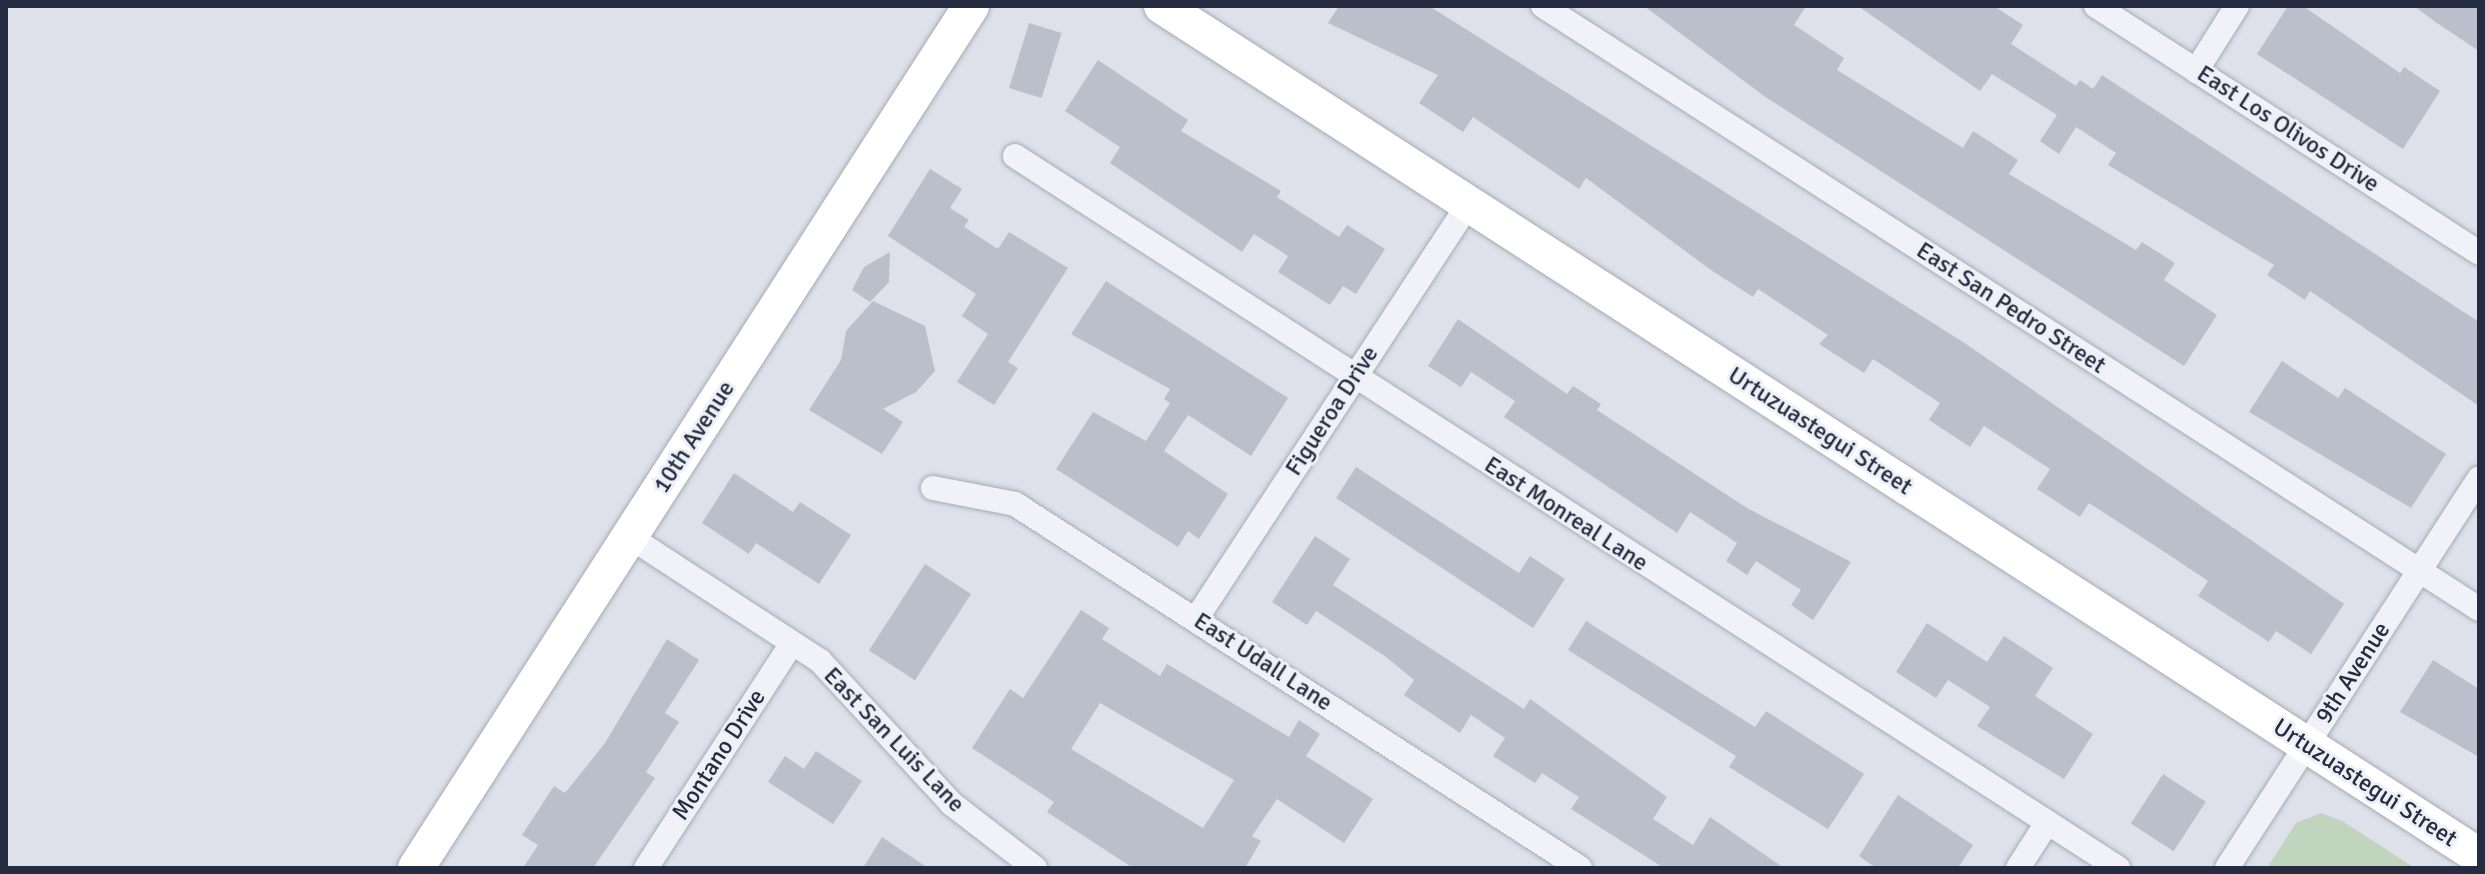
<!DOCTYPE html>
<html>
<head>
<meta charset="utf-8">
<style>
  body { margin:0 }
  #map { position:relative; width:2485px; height:874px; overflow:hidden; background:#dee1e9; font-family:Signika,sans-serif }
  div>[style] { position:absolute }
  .green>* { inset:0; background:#c1d4be }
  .building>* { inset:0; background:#bbbfcc; transform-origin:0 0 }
  .roads { filter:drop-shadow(0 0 2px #a6abb7) drop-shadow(0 0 2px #a6abb7) }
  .street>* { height:24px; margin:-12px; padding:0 12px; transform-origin:12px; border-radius:12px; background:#f1f2f7 }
  .secondary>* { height:36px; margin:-18px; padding:0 18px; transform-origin:18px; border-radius:18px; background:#fff }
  span { translate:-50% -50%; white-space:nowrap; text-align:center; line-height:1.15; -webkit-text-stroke:6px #edf0f6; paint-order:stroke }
  .street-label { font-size:24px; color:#252c41 }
  .frame { position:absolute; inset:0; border:8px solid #252c41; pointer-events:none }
</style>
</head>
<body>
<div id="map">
  <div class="green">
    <div style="clip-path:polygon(2321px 813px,2342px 821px,2415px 868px,2267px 868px,2296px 823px)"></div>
  </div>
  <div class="building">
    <div style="clip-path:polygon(1339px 6px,1429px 6px,1963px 342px,2344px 604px,2311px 654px,2276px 631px,2269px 642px,2198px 596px,2208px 581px,2163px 551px,2089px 503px,2080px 517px,2037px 489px,2050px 469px,1984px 426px,1970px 447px,1929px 420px,1940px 403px,1873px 359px,1864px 373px,1819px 344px,1828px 335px,1758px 289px,1753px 297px,1711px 270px,1586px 178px,1579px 189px,1473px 117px,1463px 132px,1419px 103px,1438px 75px,1328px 23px)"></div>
    <div style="clip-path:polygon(1644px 6px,1806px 6px,1794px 25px,1844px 58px,1837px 70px,1963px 148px,1973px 131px,2018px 160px,2009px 174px,2136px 250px,2142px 242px,2175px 263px,2164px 280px,2217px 315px,2184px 366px,1764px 96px)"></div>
    <div style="clip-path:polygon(1858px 6px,1994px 6px,2023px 25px,2011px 44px,2076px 86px,2080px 80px,2093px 89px,2102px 75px,2479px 322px,2479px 406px,2310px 291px,2305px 300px,2267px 275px,2274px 265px,2108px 165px,2116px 153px,2076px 127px,2059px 154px,2040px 141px,2057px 115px,1992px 74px,1980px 91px)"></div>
    <div style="clip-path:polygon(2288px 6px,2303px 6px,2400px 73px,2404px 67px,2440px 91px,2403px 149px,2257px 54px)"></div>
    <div style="clip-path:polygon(2414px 6px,2479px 6px,2479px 51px,2434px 21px)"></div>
    <div style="left:1029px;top:23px;width:34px;height:68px;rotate:17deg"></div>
    <div style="clip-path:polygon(1098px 60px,1188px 120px,1181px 131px,1281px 191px,1277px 197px,1339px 237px,1347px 225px,1385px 249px,1356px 294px,1343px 286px,1330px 305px,1278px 272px,1288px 256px,1254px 234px,1242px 252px,1110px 163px,1120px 147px,1065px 111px)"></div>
    <div style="clip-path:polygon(930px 169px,962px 189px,950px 208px,969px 220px,964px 227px,998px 249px,1009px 232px,1068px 268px,1008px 362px,1018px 368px,994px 405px,957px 382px,988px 334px,962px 316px,976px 294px,888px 236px)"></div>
    <div style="clip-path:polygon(890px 252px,889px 282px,870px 302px,852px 290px,864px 267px)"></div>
    <div style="clip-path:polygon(1106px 281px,1288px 398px,1251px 456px,1188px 415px,1164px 451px,1228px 494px,1199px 539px,1188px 531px,1178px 547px,1056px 469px,1093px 412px,1146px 441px,1170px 403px,1164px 399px,1170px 389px,1071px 334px)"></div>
    <div style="clip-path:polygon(873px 301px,925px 326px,935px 371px,916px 392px,883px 409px,903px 422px,882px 454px,809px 410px,841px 360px,846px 331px)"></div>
    <div style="clip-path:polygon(1458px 319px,1567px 394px,1573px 386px,1601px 404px,1597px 410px,1747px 508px,1851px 562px,1813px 620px,1791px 605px,1801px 590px,1756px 561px,1747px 575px,1726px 561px,1737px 543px,1728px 537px,1690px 512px,1677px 533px,1504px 417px,1515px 401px,1471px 372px,1461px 387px,1428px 366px)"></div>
    <div style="clip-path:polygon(2282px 361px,2338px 398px,2345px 388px,2446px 454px,2411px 508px,2249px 412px)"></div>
    <div style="clip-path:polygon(1356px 467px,1519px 573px,1530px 556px,1565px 579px,1533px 628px,1336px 498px)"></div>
    <div style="clip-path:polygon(734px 473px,793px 512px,800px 502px,851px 535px,819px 584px,756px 543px,749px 554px,702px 523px)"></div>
    <div style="clip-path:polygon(1315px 536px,1350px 559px,1333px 585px,1524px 709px,1530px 699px,1667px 797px,1653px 819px,1693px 845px,1710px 817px,1784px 868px,1664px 868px,1571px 809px,1579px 797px,1542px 773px,1535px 783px,1493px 756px,1505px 738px,1471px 715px,1460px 733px,1404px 695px,1414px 680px,1386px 657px,1316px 611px,1307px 625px,1272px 602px)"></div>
    <div style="left:925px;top:564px;width:55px;height:103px;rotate:33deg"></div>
    <div style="clip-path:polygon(evenodd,1081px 610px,1109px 628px,1102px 639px,1160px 676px,1167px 664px,1289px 737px,1299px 720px,1320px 734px,1306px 756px,1373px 799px,1344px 843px,1277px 799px,1252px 836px,1261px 841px,1245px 868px,1133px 868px,1047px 812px,1054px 802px,972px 748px,1010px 689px,1023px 698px,1081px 610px,1100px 703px,1234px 780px,1203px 828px,1071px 749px,1100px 703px)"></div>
    <div style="clip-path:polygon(1586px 621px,1755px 727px,1766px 711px,1864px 774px,1828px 829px,1729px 767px,1736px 756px,1568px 650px)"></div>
    <div style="clip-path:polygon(1927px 623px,1987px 662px,2004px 636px,2053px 668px,2035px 696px,2093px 734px,2064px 779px,1977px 726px,1990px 707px,1948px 680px,1936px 698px,1896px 672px)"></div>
    <div style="clip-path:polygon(667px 639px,699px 660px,665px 713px,679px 722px,646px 772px,655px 778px,593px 868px,523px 868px,538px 845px,522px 835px,554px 786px,565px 793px,605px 743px)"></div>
    <div style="clip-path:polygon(2433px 660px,2479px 689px,2479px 757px,2400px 712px)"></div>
    <div style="clip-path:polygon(816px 751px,862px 781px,833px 824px,768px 782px,785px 756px,804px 769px)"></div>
    <div style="left:2163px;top:774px;width:51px;height:59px;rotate:33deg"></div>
    <div style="clip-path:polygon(1898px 795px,1973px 845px,1958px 868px,1876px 868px,1859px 856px)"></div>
    <div style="clip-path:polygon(882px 837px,928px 868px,863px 868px)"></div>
  </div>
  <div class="roads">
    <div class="street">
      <div style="left:1543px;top:6px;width:1113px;rotate:32.79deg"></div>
      <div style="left:2096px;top:6px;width:456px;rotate:32.8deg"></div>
      <div style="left:2196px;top:71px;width:77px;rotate:-57.8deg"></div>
      <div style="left:1015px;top:156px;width:1313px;rotate:32.84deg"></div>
      <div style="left:933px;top:488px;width:84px;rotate:11deg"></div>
      <div style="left:1015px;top:504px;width:672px;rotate:32.79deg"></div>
      <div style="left:630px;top:537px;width:227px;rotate:33.1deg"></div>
      <div style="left:820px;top:661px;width:195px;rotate:47.3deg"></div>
      <div style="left:952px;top:804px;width:105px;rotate:37.6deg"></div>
      <div style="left:1196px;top:619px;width:497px;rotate:-56.7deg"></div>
      <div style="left:646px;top:868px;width:268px;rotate:-57deg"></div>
      <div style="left:2018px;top:868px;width:54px;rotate:-57.2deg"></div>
      <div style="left:2227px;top:868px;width:464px;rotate:-57.1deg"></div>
    </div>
    <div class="secondary">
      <div style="left:1162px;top:6px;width:1567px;rotate:32.84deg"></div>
      <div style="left:416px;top:868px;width:1025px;rotate:-57.22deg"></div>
    </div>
  </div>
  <div class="street-label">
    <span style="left:2288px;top:129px;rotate:33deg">East Los Olivos Drive</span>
    <span style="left:2011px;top:308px;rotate:33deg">East San Pedro Street</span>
    <span style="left:1332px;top:411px;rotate:-57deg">Figueroa Drive</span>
    <span style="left:1820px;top:431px;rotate:33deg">Urtuzuastegui Street</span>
    <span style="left:694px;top:437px;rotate:-57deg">10th Avenue</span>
    <span style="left:1566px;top:514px;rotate:33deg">East Monreal Lane</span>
    <span style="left:1263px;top:662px;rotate:33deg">East Udall Lane</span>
    <span style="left:2353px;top:673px;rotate:-57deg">9th Avenue</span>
    <span style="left:894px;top:740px;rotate:46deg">East San Luis Lane</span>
    <span style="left:719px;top:755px;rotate:-57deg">Montano Drive</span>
    <span style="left:2365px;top:783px;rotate:33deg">Urtuzuastegui Street</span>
  </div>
  <div class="frame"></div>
</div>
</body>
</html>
